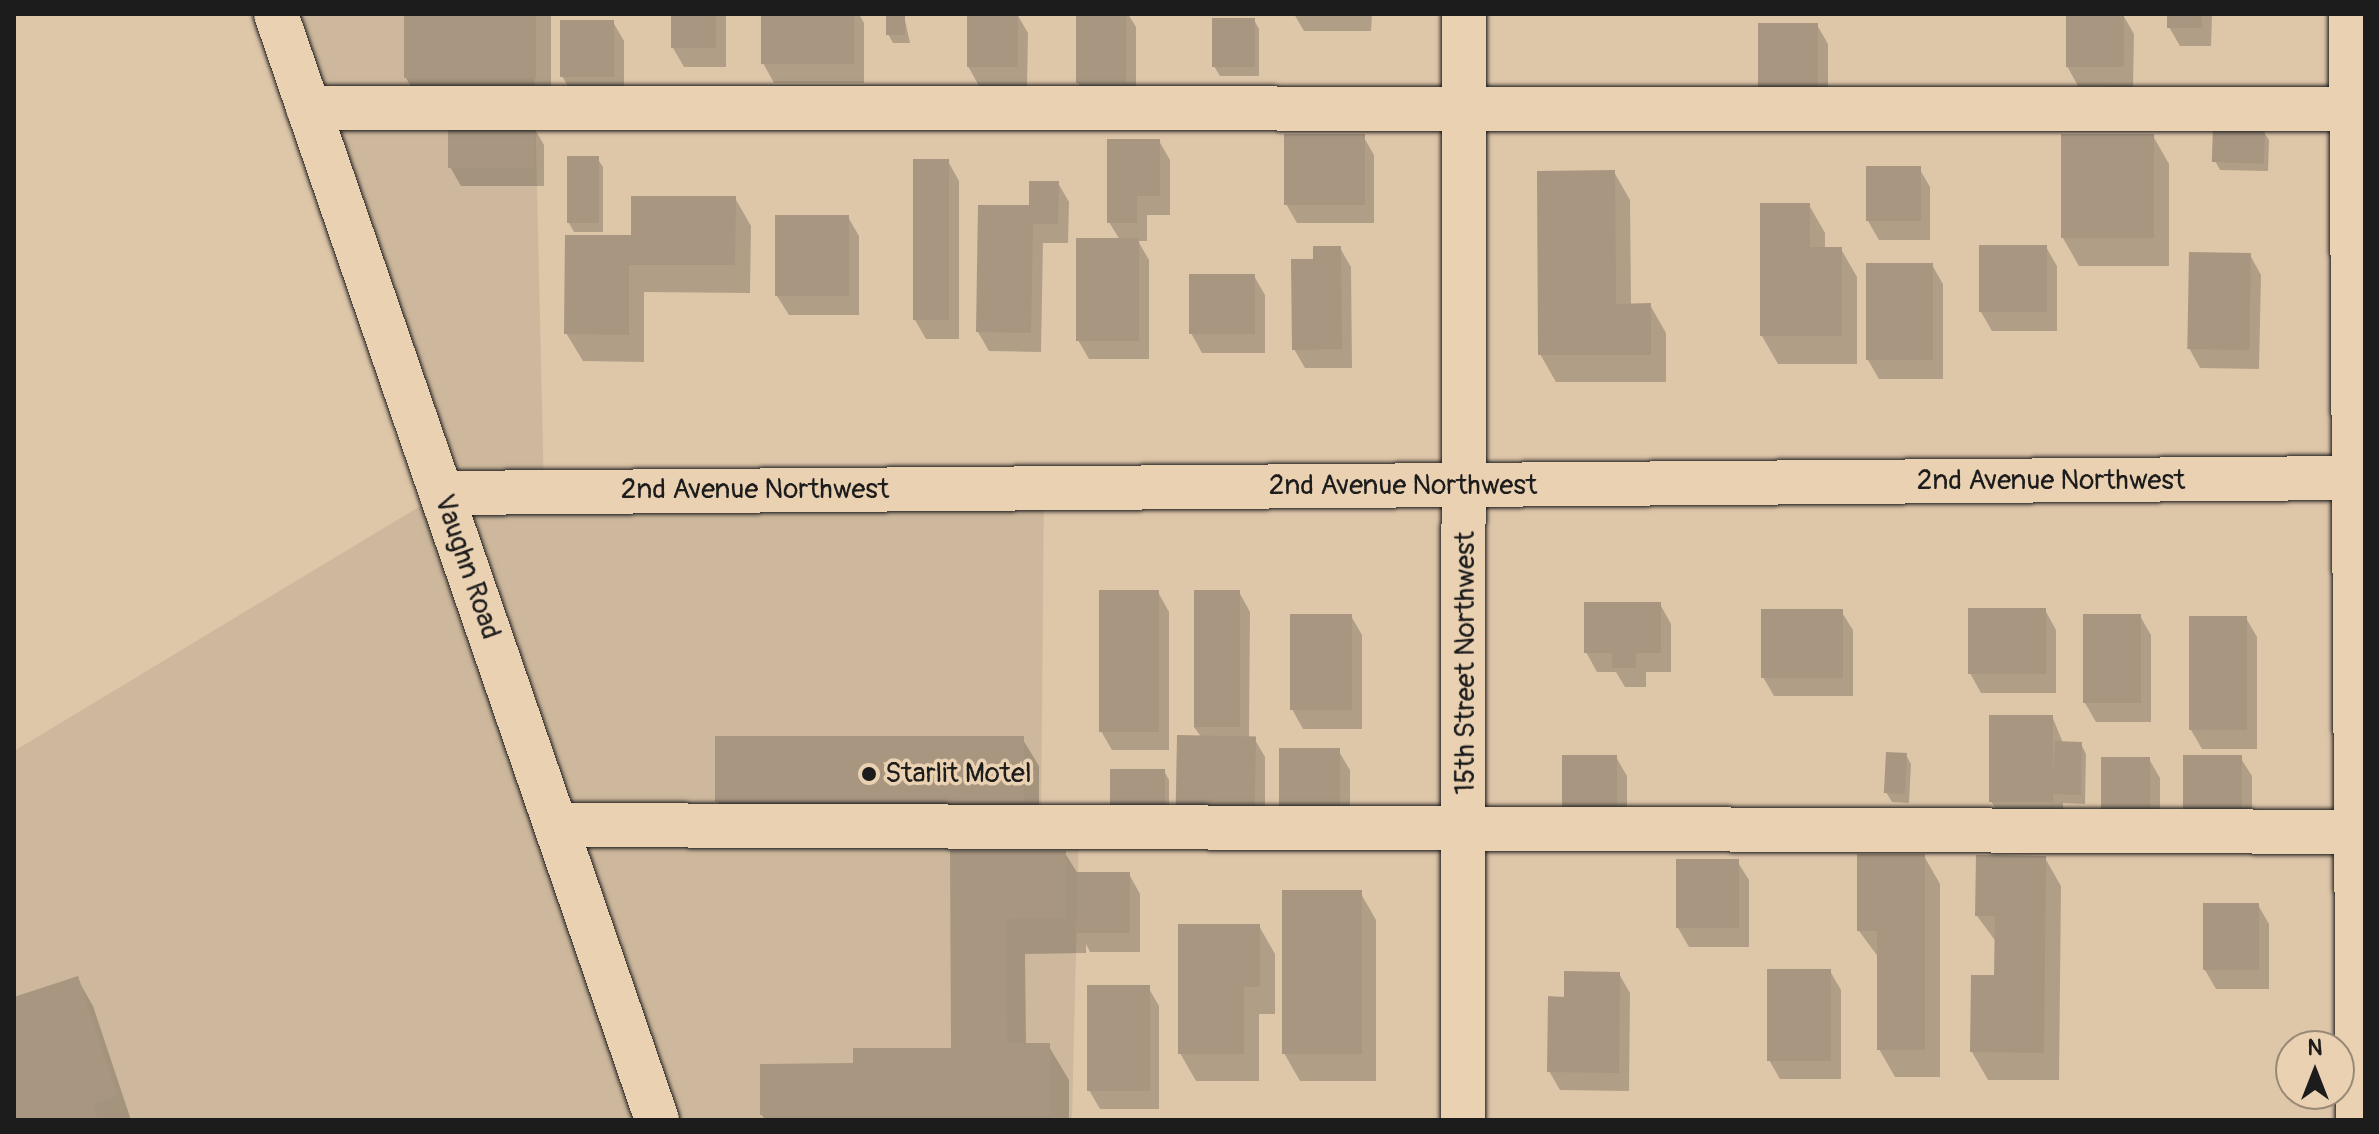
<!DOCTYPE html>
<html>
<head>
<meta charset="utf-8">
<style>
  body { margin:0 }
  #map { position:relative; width:2379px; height:1134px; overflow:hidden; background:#dec6a9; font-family:Pangolin,sans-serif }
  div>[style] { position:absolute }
  .built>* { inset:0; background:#ceb89d }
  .shadow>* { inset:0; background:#0003 }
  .building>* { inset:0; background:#a89681; transform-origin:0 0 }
  .roads { filter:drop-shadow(0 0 2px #1c1c1c) drop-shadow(0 0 2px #1c1c1c) }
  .minor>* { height:44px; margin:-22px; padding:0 22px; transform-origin:22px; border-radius:22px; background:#ead1b2 }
  .major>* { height:44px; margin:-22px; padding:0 22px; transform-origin:22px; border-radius:22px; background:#ead1b2 }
  .dots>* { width:22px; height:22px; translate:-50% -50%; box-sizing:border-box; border:4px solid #ead1b2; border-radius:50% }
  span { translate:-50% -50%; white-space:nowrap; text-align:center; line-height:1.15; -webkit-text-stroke:7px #ead1b2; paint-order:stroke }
  .street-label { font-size:28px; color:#1c1c1c }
  .poi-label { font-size:28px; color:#1c1c1c }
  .left { translate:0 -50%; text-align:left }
  .frame { position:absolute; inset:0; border:16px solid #1c1c1c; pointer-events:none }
  .north { position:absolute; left:2275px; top:1030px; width:80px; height:80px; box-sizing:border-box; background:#ead1b2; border:2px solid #988976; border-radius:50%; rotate:0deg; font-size:22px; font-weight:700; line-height:32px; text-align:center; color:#1c1c1c }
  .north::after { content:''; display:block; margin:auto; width:28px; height:36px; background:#1c1c1c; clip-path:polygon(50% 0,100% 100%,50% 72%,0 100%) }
</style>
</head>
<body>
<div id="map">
  <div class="built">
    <div style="clip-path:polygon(276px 14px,533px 14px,544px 492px,1044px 488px,1041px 828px,1079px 828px,1072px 1120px,14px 1120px,14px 751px,442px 493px)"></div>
  </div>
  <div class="shadow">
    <div style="clip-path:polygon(406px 14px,551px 14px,551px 106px,423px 106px,406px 78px)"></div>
    <div style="clip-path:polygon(673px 14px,726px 14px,726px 67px,684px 67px,673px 48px)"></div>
    <div style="clip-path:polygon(763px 14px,859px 14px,864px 23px,864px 83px,774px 83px,763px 63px)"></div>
    <div style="clip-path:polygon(969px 14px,1017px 14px,1028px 33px,1027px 87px,979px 86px,968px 66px)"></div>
    <div style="clip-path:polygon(1078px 14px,1128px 14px,1136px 27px,1136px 102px,1089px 102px,1078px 83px)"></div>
    <div style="clip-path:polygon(1294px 14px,1372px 14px,1371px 31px,1304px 31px)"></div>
    <div style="clip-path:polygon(2068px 14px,2123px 15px,2134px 34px,2133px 87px,2078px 86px,2067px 66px)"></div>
    <div style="clip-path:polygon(2169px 14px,2212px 14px,2211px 46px,2180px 46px,2169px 27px)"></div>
    <div style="clip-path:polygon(904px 16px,910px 43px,893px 43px,888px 34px)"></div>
    <div style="clip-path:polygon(1254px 20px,1259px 29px,1259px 76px,1220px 76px,1214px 66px)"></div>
    <div style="clip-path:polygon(613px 22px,624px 41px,624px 95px,573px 95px,562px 76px)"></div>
    <div style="clip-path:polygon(1760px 25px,1817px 25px,1828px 44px,1828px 109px)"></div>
    <div style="clip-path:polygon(533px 126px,544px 145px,544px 186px,461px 186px,450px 167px)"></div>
    <div style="clip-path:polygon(2263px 131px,2269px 140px,2268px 171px,2220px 170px,2215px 161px)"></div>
    <div style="clip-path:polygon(1363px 136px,1374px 155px,1374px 223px,1297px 223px,1286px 204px)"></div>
    <div style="clip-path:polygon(2153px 136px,2169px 164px,2169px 266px,2079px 266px,2063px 238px)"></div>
    <div style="clip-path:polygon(1159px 141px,1170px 160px,1170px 215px,1147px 215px,1147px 241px,1138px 241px,1149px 260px,1149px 359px,1089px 359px,1078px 340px,1120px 240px,1109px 222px)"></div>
    <div style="clip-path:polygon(597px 158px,603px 167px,603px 232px,574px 232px,569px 223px)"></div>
    <div style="clip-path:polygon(948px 161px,959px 181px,959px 339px,926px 339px,915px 320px)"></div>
    <div style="clip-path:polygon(1919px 168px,1930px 187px,1930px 240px,1879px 240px,1868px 221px)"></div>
    <div style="clip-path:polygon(1614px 172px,1630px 200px,1631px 306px,1650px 305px,1666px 333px,1666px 382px,1556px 382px,1540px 354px)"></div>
    <div style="clip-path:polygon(1058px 183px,1069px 202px,1068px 243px,1043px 243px,1041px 352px,989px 351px,978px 332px,1031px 207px)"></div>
    <div style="clip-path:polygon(735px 198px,751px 226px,750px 293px,644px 292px,644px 362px,583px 361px,566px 333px,633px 237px)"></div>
    <div style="clip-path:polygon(1809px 205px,1825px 233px,1825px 249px,1841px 249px,1857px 277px,1857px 364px,1778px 364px,1762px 336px)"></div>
    <div style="clip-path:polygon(848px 217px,859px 236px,859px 315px,789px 315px,777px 296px)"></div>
    <div style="clip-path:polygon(2046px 247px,2057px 266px,2057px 331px,1992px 331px,1981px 312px)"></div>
    <div style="clip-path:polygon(1340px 248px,1351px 267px,1352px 368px,1305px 368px,1294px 349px)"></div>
    <div style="clip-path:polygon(2250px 255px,2261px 275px,2259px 369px,2200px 368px,2189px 348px)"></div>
    <div style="clip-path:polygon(1932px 265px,1943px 284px,1943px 379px,1879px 379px,1868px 360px)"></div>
    <div style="clip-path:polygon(1254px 276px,1265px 295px,1265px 353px,1202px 353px,1191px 333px)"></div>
    <div style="clip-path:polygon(1158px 592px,1169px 612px,1169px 750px,1112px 750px,1101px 731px)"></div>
    <div style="clip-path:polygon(1239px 592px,1250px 612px,1249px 738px,1254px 738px,1265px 757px,1265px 825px,1194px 727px)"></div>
    <div style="clip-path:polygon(1660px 604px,1671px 624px,1671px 672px,1646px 672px,1646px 687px,1625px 687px,1616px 672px,1597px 672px,1586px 652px)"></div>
    <div style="clip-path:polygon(2045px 610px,2056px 630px,2056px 693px,1981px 693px,1970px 673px)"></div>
    <div style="clip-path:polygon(1841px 611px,1853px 630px,1853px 696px,1774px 696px,1763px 677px)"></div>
    <div style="clip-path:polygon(1351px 616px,1362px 635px,1362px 729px,1303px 729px,1292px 709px)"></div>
    <div style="clip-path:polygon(2140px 616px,2151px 635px,2151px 722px,2096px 722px,2085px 703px)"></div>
    <div style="clip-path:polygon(2246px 618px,2257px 637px,2257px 749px,2202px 749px,2191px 730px)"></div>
    <div style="clip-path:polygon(2052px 716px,2063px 743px,2081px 744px,2086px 754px,2085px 804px,2063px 803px,2063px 820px,2002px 820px,1991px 801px)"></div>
    <div style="clip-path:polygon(1022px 738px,1039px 766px,1039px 829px,733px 829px,717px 801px)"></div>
    <div style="clip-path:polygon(1338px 750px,1350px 770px,1350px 829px,1293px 829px)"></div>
    <div style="clip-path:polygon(1906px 755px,1911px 764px,1909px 803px,1892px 802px,1886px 792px)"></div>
    <div style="clip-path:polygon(1616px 757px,1627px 776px,1627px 829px,1575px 829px)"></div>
    <div style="clip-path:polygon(2240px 757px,2252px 776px,2252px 832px,2196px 832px)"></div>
    <div style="clip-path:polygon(2149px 759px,2160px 778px,2160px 829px,2114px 829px)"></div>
    <div style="clip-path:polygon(1164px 771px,1169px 780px,1169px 819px,1117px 819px)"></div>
    <div style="clip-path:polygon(952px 853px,1065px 853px,1078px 874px,1129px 874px,1140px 894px,1140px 952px,1090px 952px,1086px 944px,1086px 953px,1025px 954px,1026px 1045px,1048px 1045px,1069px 1080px,1069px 1120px,765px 1120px,762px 1115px,855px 1065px,953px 1050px)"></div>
    <div style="clip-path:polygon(1924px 856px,1940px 884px,1940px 1077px,1895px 1077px,1879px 1049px,1879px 958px,1859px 931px)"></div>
    <div style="clip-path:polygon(2045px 858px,2061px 886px,2059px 1080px,1988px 1080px,1972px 1052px,1996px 977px,1997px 943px,1977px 916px)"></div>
    <div style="clip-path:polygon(1737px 861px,1749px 880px,1749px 947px,1689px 947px,1678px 928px)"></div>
    <div style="clip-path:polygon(1360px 892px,1376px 920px,1376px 1081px,1300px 1081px,1284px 1053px)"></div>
    <div style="clip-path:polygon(2258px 905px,2269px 924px,2269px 989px,2216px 989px,2205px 970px)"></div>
    <div style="clip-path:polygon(1259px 926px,1275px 954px,1275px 1014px,1259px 1014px,1259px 1081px,1196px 1081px,1180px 1053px)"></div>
    <div style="clip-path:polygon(1830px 971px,1841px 990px,1841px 1079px,1780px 1079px,1769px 1060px)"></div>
    <div style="clip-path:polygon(1619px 974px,1630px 993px,1629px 1091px,1560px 1090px,1549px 1071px,1566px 999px)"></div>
    <div style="clip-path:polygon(77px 978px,93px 1006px,131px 1120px,14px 1120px,14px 999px)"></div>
    <div style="clip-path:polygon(1148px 987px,1159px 1006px,1159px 1109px,1100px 1109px,1089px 1090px)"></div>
  </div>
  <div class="building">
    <div style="left:404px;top:14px;width:132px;height:64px"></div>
    <div style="left:671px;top:14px;width:45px;height:34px"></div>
    <div style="left:761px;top:14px;width:93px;height:50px"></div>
    <div style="left:886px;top:14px;width:19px;height:21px"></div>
    <div style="left:967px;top:14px;width:51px;height:53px"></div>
    <div style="left:1076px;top:14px;width:50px;height:69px"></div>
    <div style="left:2066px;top:14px;width:58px;height:53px"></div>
    <div style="left:2167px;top:14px;width:35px;height:14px"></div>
    <div style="left:1212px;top:18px;width:43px;height:49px"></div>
    <div style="left:560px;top:20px;width:54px;height:57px"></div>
    <div style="left:1758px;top:23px;width:60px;height:67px"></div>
    <div style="left:448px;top:124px;width:86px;height:44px"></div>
    <div style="left:2213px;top:127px;width:52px;height:35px;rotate:2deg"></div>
    <div style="left:1284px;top:134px;width:81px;height:71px"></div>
    <div style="left:2061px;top:134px;width:93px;height:104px"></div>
    <div style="clip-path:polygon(1107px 139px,1160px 139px,1160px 196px,1137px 196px,1137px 223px,1107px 223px)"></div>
    <div style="left:567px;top:156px;width:32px;height:67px"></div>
    <div style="left:913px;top:159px;width:36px;height:161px"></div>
    <div style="left:1866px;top:166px;width:55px;height:55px"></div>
    <div style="clip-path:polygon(1615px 170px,1616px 304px,1651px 303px,1651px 355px,1538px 355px,1537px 171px)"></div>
    <div style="clip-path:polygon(1029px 181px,1059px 181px,1058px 224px,1033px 224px,1031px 333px,976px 332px,978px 205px,1029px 205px)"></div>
    <div style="clip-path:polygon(631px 196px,736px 196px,735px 265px,629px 265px,629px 335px,564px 334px,565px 235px,631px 235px)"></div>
    <div style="clip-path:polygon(1760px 203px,1810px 203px,1810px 247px,1842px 247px,1842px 336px,1760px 336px)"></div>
    <div style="left:775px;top:215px;width:74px;height:81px"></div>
    <div style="left:1076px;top:238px;width:63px;height:103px"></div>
    <div style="left:1979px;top:245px;width:68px;height:67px"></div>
    <div style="clip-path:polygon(1313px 246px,1341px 246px,1342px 349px,1292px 350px,1291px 259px,1313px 259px)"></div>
    <div style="left:2189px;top:252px;width:62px;height:97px;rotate:1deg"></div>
    <div style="left:1866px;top:263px;width:67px;height:97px"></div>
    <div style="left:1189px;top:274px;width:66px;height:60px"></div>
    <div style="left:1099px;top:590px;width:60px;height:142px"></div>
    <div style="left:1194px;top:590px;width:46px;height:137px"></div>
    <div style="clip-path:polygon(1584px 602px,1661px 602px,1661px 653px,1636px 653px,1636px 668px,1612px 668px,1612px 653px,1584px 653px)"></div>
    <div style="left:1968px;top:608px;width:78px;height:66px"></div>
    <div style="left:1761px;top:609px;width:82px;height:69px"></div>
    <div style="left:1290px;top:614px;width:62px;height:96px"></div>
    <div style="left:2083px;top:614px;width:58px;height:89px"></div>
    <div style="left:2189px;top:616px;width:58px;height:114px"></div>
    <div style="clip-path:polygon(1989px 715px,2053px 715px,2053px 779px,2055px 741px,2082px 742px,2081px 795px,2053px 794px,2053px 802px,1989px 802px)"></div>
    <div style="left:1177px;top:735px;width:79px;height:71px;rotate:1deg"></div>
    <div style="left:715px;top:736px;width:309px;height:66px"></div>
    <div style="left:1279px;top:748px;width:61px;height:62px"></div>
    <div style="left:1886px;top:752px;width:21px;height:41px;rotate:3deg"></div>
    <div style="left:1562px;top:755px;width:55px;height:56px"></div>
    <div style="left:2183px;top:755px;width:59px;height:59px"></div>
    <div style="left:2101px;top:757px;width:49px;height:53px"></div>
    <div style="left:1110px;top:769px;width:55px;height:41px"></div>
    <div style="clip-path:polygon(950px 851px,1066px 851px,1066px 918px,1006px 919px,1007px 1043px,1050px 1043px,1050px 1115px,760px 1115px,760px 1064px,853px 1063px,853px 1048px,951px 1048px)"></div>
    <div style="clip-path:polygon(1857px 854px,1925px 854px,1925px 1050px,1877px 1050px,1877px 931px,1857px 931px)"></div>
    <div style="clip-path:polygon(1976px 855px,2046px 856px,2044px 1053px,1970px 1052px,1971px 975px,1994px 975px,1995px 916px,1975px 916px)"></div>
    <div style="left:1676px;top:859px;width:63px;height:69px"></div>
    <div style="left:1077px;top:872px;width:53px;height:61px"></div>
    <div style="left:1282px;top:890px;width:80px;height:164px"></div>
    <div style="left:2203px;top:903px;width:56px;height:67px"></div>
    <div style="clip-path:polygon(1178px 924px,1260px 924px,1260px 987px,1244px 987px,1244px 1054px,1178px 1054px)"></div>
    <div style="left:1767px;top:969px;width:64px;height:92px"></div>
    <div style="clip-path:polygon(1564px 971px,1620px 972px,1619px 1073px,1547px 1072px,1548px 996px,1564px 997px)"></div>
    <div style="clip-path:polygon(78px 976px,118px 1096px,93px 1104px,98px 1120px,14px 1120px,14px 997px)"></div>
    <div style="left:1087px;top:985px;width:63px;height:106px"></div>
  </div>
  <div class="roads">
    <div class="minor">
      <div style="left:2351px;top:14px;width:1106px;rotate:89.64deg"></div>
      <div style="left:308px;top:108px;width:2057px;rotate:0.03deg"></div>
      <div style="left:442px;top:493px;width:1923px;rotate:-0.45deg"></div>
      <div style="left:556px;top:825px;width:1809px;rotate:0.22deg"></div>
      <div style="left:1463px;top:1120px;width:1106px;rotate:-89.95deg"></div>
    </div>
    <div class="major">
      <div style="left:276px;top:14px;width:1170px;rotate:70.99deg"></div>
    </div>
  </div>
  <div class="dots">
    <div style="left:869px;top:774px;background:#1c1c1c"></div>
  </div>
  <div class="street-label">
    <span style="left:2051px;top:481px">2nd Avenue Northwest</span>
    <span style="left:1403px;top:486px">2nd Avenue Northwest</span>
    <span style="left:755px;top:490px">2nd Avenue Northwest</span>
    <span style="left:467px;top:567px;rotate:71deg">Vaughn Road</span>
    <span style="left:1466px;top:663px;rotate:-90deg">15th Street Northwest</span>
  </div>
  <div class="poi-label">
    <span class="left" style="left:885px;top:774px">Starlit Motel</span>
  </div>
  <div class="frame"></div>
  <div class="north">N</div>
</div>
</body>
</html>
